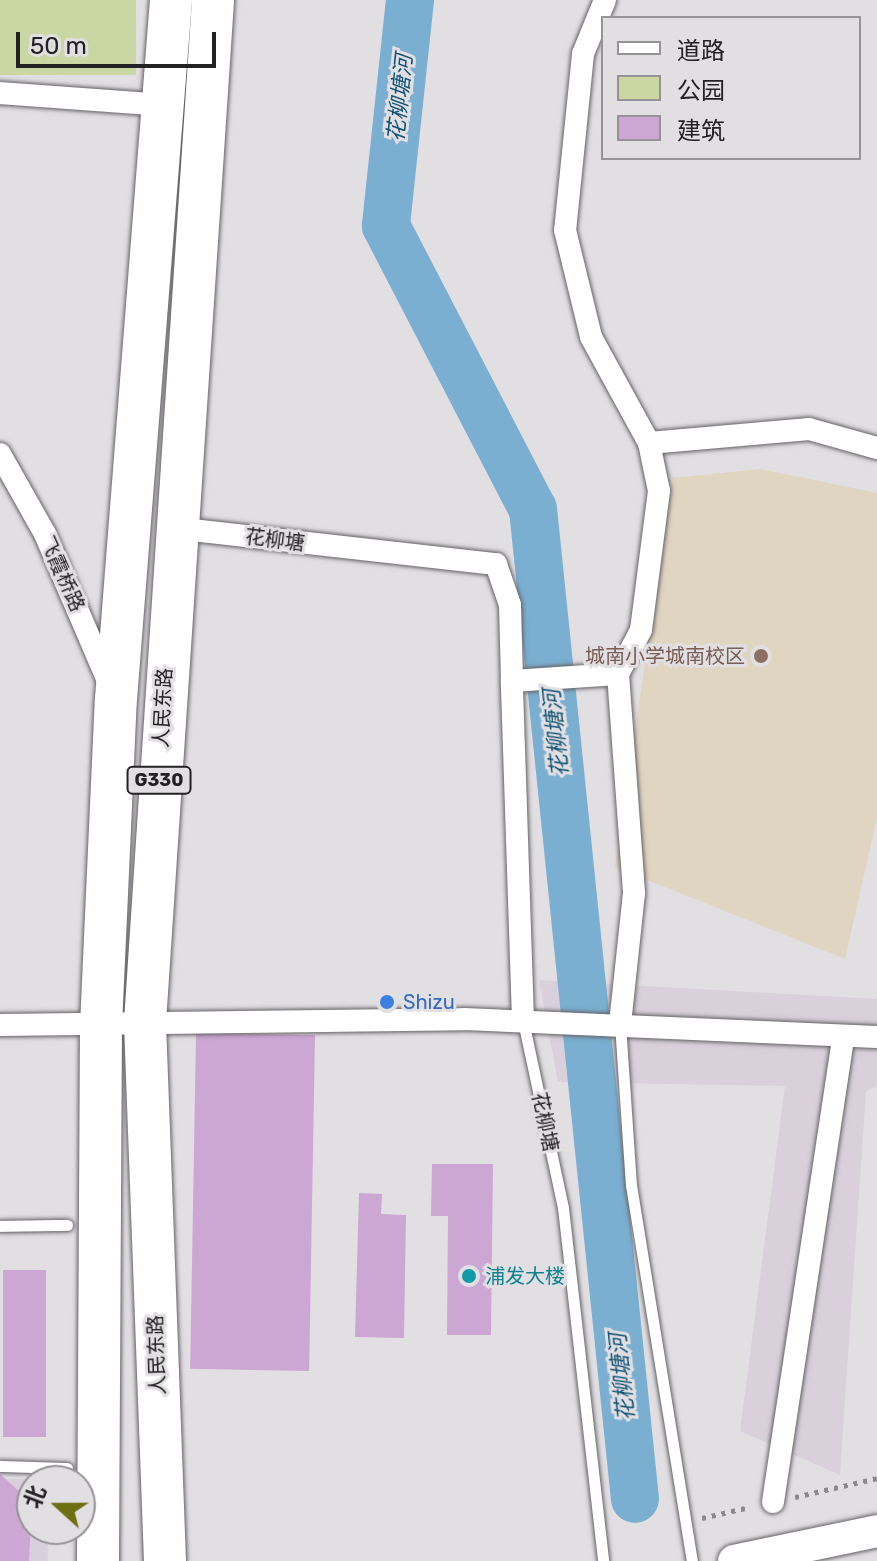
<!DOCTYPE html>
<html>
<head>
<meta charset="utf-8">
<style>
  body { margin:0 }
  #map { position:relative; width:877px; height:1561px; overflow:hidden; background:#e2dfe3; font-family:Rubik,"Noto Sans SC",sans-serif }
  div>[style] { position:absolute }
  .built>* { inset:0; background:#d9d0db }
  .education>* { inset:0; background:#dfd5c1 }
  .green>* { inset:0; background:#cbd7a2; transform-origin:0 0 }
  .river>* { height:48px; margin:-24px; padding:0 24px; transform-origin:24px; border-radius:24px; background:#7aafd1 }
  .building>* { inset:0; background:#cca7d4; transform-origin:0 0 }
  .path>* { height:5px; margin-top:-2.5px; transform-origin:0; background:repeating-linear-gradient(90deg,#8b898c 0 4px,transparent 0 10px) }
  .roads { filter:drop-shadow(0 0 2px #666367) drop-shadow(0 0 2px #666367) }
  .lane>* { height:11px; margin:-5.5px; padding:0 5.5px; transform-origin:5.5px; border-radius:5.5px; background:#fff }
  .street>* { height:22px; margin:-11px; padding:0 11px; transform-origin:11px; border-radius:11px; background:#fff }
  .secondary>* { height:32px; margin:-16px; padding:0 16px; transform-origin:16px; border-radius:16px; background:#fff }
  .highway>* { height:42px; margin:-21px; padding:0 21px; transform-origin:21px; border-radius:21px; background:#fff }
  .dots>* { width:22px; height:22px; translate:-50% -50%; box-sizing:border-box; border:4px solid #e2dfe3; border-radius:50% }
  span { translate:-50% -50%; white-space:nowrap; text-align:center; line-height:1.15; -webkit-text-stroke:6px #e2dfe3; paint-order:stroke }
  .shield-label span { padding:2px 6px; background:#e2dfe3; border:2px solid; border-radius:6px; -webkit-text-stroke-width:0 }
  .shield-label { font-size:18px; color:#222123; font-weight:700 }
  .street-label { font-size:20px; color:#222123 }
  .education-label { font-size:20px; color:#785e54 }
  .right { translate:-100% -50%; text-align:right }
  .shop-label { font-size:20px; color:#366cbe }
  .left { translate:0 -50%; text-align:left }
  .culture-label { font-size:20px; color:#0d838f }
  .water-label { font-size:22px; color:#105374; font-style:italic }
  .legend { position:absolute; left:601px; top:16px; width:260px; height:144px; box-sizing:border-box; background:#e2dfe3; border:2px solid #959396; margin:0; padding:10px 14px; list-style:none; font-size:24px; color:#222123 }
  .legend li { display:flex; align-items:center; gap:16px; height:40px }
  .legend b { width:40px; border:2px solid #959396 }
  .north { position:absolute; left:16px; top:1465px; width:80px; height:80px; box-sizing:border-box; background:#e2dfe3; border:2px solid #959396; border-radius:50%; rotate:291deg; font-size:22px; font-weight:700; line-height:32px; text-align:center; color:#222123 }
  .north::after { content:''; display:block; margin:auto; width:28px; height:36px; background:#6d6f12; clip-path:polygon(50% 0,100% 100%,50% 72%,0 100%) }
  .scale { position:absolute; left:16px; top:32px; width:200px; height:36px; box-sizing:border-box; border:4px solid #222123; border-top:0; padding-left:10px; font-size:24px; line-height:28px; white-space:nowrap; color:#222123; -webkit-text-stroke:6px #e2dfe3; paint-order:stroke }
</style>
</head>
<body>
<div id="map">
  <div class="built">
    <div style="clip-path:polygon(539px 980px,877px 999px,877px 1086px,866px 1091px,840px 1475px,740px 1431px,785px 1086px,558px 1082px)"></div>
    <div style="clip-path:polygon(0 1479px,37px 1479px,32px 1529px,47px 1529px,48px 1561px,0 1561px)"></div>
  </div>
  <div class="education">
    <div style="clip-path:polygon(761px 469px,877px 493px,877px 818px,845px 959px,615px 867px,672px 478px)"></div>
  </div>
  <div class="green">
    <div style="left:0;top:0;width:136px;height:75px"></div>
  </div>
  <div class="river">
    <div style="left:410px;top:0;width:227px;rotate:96.1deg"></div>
    <div style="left:386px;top:226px;width:319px;rotate:62.6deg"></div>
    <div style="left:533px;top:509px;width:995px;rotate:84.12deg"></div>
  </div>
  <div class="building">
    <div style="left:315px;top:1035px;width:336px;height:119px;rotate:91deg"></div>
    <div style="clip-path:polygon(432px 1164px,493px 1164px,491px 1335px,447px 1335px,448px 1216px,431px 1216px)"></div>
    <div style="clip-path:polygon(359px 1193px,382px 1194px,381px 1214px,406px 1215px,404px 1338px,355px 1337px)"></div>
    <div style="left:3px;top:1270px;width:43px;height:167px"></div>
    <div style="clip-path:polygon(0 1474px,32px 1503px,29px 1561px,0 1561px)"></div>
  </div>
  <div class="path">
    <div style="left:795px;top:1497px;width:84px;rotate:-13deg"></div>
    <div style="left:702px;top:1518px;width:49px;rotate:-12.9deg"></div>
  </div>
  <div class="roads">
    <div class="lane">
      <div style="left:523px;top:1021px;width:191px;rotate:77.9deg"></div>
      <div style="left:563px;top:1208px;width:355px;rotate:83.5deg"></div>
      <div style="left:620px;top:1024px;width:161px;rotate:86.1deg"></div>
      <div style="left:631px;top:1185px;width:381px;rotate:80.8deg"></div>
      <div style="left:0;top:1226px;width:67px;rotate:-0.9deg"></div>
      <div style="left:0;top:1466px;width:67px;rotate:1.7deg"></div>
    </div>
    <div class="street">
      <div style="left:605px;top:0;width:58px;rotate:112.2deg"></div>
      <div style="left:583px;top:54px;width:177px;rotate:95.8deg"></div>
      <div style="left:565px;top:230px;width:110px;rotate:76.3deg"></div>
      <div style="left:591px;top:337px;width:121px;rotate:61.3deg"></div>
      <div style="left:649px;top:443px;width:49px;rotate:78.2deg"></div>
      <div style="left:659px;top:491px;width:140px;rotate:97.4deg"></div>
      <div style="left:641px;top:630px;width:50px;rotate:117.6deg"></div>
      <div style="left:618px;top:674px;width:220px;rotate:85.8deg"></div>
      <div style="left:634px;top:893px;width:131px;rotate:96.1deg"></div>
      <div style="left:0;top:93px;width:164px;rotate:4.2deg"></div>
      <div style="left:649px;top:443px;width:161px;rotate:-5deg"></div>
      <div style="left:809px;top:429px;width:71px;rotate:15.6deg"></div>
      <div style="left:0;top:454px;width:92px;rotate:60.6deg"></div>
      <div style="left:45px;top:534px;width:162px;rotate:66.8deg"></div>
      <div style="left:174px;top:528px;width:324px;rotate:6.4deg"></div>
      <div style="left:496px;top:564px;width:43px;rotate:71.1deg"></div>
      <div style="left:510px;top:605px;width:76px;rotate:88.5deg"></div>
      <div style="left:523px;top:1020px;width:339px;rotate:-91.9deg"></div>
      <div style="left:512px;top:681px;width:106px;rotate:-3.8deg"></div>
      <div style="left:0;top:1025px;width:464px;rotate:-0.7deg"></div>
      <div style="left:464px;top:1019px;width:413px;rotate:2.5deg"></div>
      <div style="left:773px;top:1502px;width:468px;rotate:-81.4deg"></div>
    </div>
    <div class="secondary">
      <div style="left:734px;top:1561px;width:146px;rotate:-11.8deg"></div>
    </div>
    <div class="highway">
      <div style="left:98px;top:1561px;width:535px;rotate:-89.68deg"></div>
      <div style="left:101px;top:1026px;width:327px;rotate:-87.4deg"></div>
      <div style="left:116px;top:699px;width:701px;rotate:-85.5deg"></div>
      <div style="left:165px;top:1561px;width:539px;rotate:-92.13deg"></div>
      <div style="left:145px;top:1022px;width:1024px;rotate:-86.19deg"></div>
    </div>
  </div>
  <div class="dots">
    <div style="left:761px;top:656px;background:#8d6e63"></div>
    <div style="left:387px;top:1002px;background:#3f7fe0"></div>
    <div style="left:469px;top:1276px;background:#0f9aa8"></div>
  </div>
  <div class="shield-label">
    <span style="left:159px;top:780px">G330</span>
  </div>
  <div class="street-label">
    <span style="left:275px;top:540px;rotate:7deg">花柳塘</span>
    <span style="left:62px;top:574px;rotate:66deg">飞霞桥路</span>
    <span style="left:163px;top:708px;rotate:-87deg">人民东路</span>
    <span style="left:545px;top:1122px;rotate:78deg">花柳塘</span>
    <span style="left:157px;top:1355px;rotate:-92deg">人民东路</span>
  </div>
  <div class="education-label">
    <span class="right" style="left:745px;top:656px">城南小学城南校区</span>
  </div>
  <div class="shop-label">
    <span class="left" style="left:403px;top:1002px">Shizu</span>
  </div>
  <div class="culture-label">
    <span class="left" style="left:485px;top:1276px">浦发大楼</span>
  </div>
  <div class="water-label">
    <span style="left:400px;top:98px;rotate:-84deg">花柳塘河</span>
    <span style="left:556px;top:733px;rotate:-96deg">花柳塘河</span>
    <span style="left:622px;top:1377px;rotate:-96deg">花柳塘河</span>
  </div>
  <ul class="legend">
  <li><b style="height:10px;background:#fff"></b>道路</li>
  <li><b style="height:22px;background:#cbd7a2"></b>公园</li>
  <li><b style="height:22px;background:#cca7d4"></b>建筑</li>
  </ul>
  <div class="north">北</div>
  <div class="scale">50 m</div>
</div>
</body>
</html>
